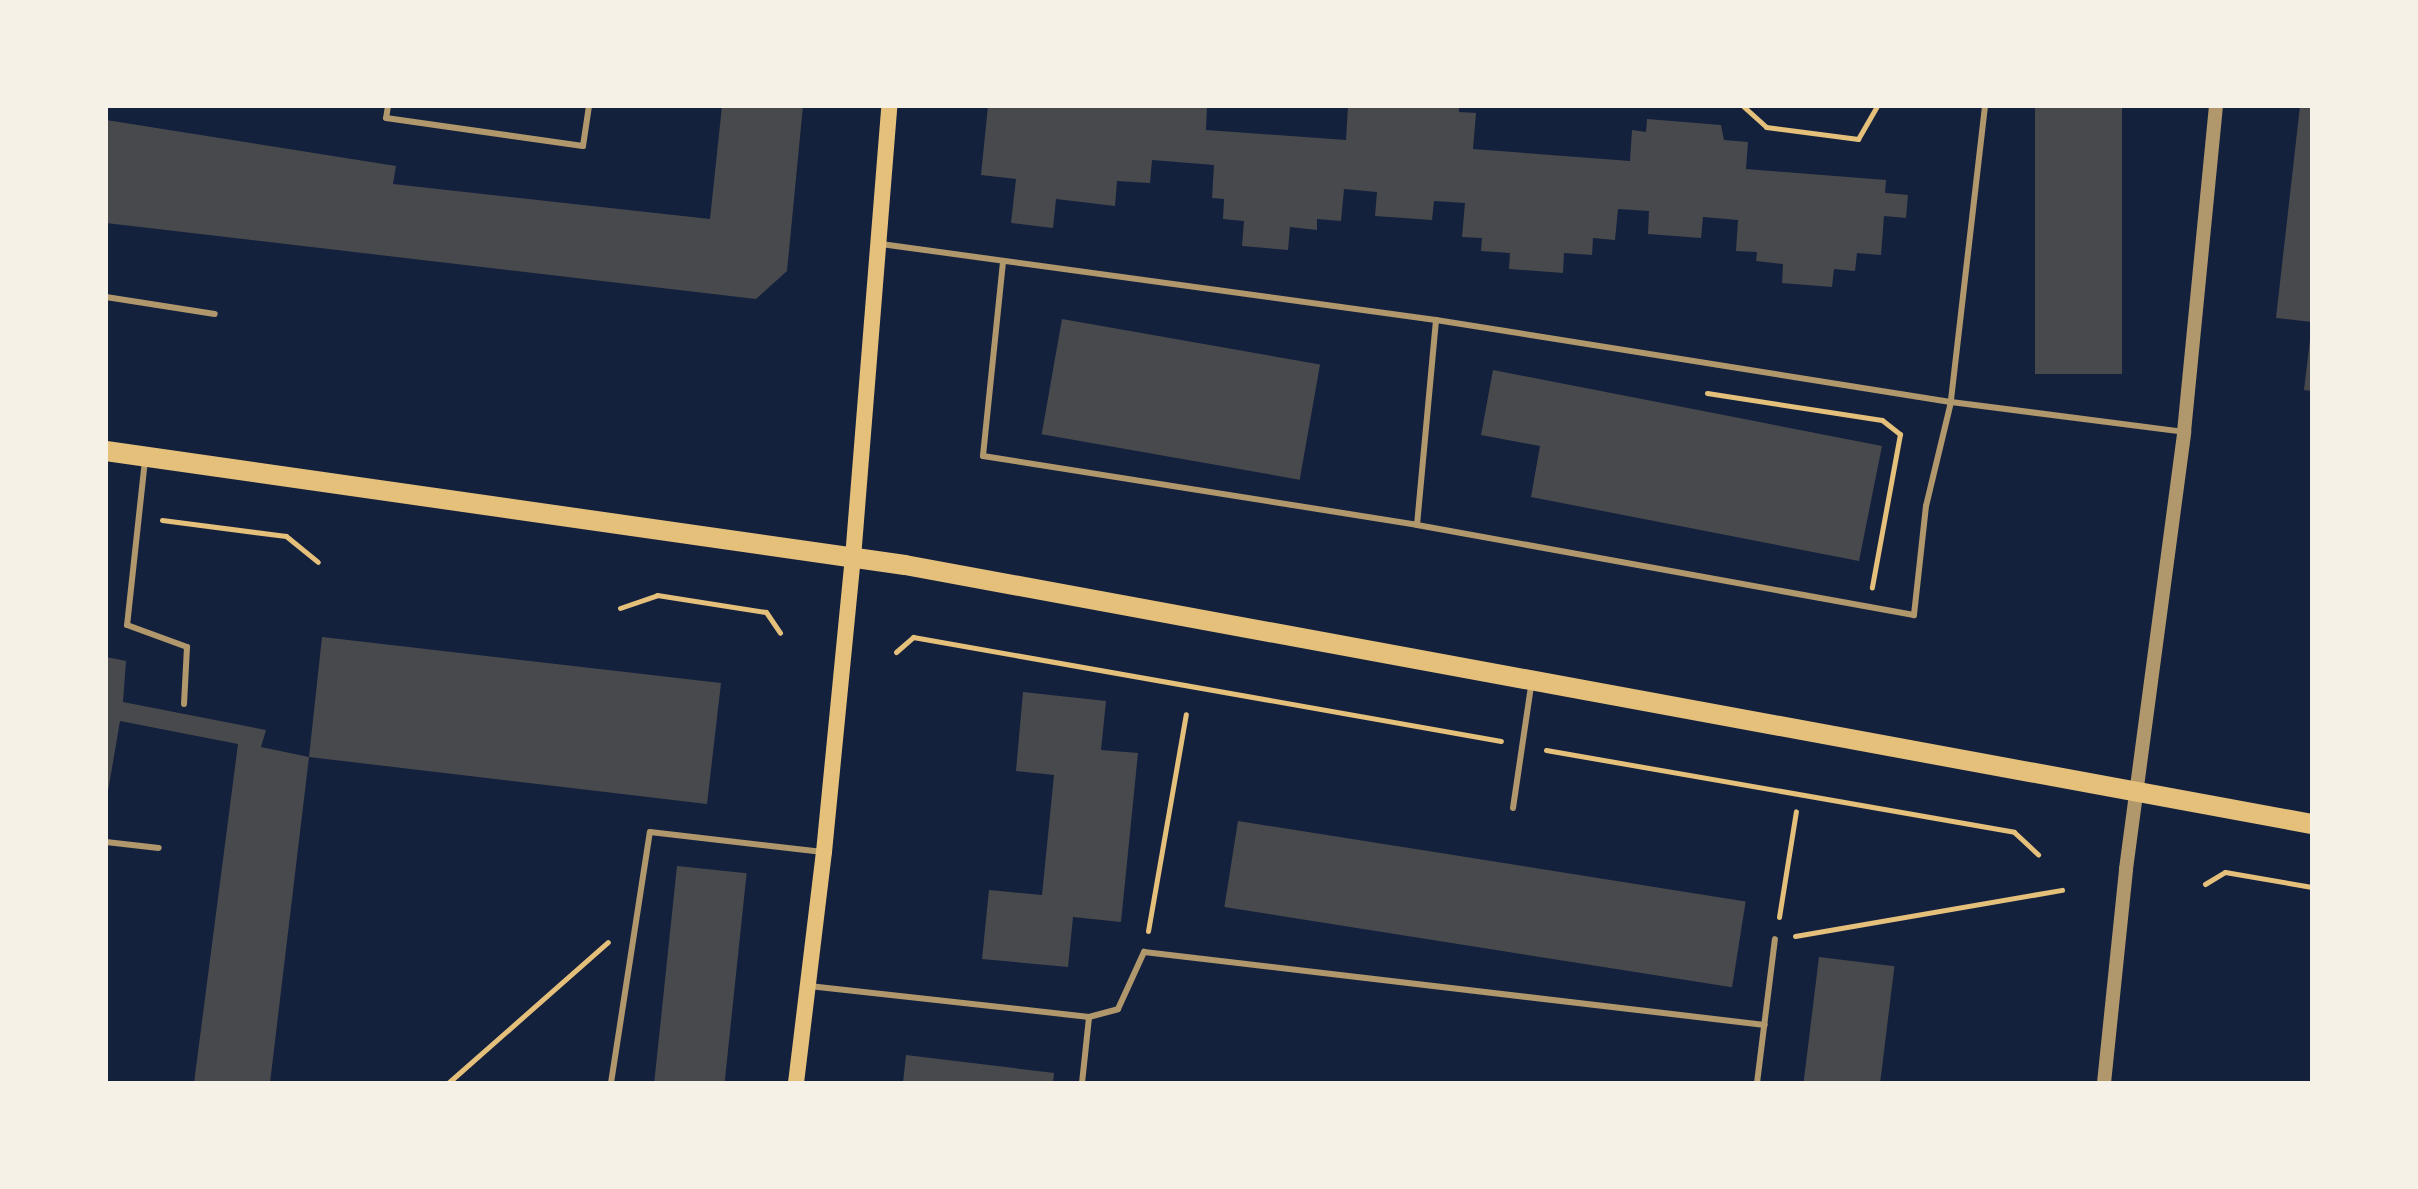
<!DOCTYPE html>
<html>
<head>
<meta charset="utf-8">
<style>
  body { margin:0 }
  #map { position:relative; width:2418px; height:1189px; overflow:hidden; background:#14213d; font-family:Manrope,sans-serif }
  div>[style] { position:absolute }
  .building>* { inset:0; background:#48494c; transform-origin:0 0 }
  .path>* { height:5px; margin:-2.5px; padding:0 2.5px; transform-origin:2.5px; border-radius:2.5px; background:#e5c07b }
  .service>* { height:6px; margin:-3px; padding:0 3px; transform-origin:3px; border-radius:3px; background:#b1986c }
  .tertiary>* { height:14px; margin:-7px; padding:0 7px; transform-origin:7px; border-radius:7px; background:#b1986c }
  .secondary>* { height:16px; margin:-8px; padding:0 8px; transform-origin:8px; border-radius:8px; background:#e5c07b }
  .primary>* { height:20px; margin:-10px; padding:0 10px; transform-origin:10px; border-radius:10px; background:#e5c07b }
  span { translate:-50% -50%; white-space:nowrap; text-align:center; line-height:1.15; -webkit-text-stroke:7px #f6f1e7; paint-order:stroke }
  .frame { position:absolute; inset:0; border:108px solid #f6f1e7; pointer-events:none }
</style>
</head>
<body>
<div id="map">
  <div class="building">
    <div style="clip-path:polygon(722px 106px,803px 106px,787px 271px,756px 299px,106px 223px,106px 120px,396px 166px,393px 184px,710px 219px)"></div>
    <div style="clip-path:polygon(988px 106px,1207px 106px,1206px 130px,1346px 140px,1348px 106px,1459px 106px,1459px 112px,1476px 113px,1473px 149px,1630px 161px,1632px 130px,1646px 132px,1647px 119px,1721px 125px,1724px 140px,1748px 142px,1746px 169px,1886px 180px,1885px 193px,1908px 195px,1906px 218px,1884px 216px,1881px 255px,1857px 253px,1855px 271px,1834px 269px,1832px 287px,1782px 283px,1783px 264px,1756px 261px,1757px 252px,1736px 251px,1738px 220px,1703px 217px,1701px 238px,1648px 234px,1649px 211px,1618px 209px,1615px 240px,1593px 238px,1592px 255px,1564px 253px,1563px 273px,1509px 269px,1510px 253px,1481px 251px,1482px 238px,1462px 237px,1465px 203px,1434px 201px,1432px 220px,1375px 216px,1377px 192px,1344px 189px,1341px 221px,1317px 219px,1317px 230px,1290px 227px,1288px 250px,1242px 246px,1244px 221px,1223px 219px,1224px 199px,1212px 198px,1214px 165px,1152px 160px,1150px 183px,1117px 181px,1115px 206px,1056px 199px,1053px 228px,1011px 223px,1016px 179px,981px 175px)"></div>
    <div style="left:2035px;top:106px;width:87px;height:268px"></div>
    <div style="clip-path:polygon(2300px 106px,2312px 106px,2312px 322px,2276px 318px)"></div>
    <div style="left:1062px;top:319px;width:262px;height:117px;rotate:10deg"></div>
    <div style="clip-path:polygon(2310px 340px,2312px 340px,2312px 391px,2304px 390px)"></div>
    <div style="clip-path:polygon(1493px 370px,1882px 446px,1859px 561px,1531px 497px,1540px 446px,1481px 435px)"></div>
    <div style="clip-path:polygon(322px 637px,721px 683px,707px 804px,309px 757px,270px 1083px,194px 1083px,238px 744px,120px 721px,106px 803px,106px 657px,126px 661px,123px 702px,266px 730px,261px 747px,309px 757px)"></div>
    <div style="clip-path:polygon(1023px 692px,1106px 701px,1101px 750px,1138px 753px,1121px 922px,1073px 917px,1068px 967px,982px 959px,989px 890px,1042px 895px,1054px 775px,1016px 771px)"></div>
    <div style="left:1238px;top:821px;width:514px;height:87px;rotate:9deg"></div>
    <div style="left:677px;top:866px;width:70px;height:218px;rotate:6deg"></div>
    <div style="left:1819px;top:957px;width:76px;height:127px;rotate:7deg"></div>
    <div style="clip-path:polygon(906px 1055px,1054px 1073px,1053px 1083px,903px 1083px)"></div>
  </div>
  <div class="path">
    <div style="left:1743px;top:106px;width:31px;rotate:42deg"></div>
    <div style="left:1766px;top:127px;width:93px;rotate:7.4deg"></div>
    <div style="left:1858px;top:139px;width:38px;rotate:-60deg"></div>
    <div style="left:1707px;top:393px;width:177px;rotate:8.8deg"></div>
    <div style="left:1882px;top:420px;width:23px;rotate:38deg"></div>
    <div style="left:1900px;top:434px;width:156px;rotate:100.4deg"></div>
    <div style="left:162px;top:520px;width:125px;rotate:7.4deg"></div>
    <div style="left:286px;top:536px;width:41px;rotate:39.1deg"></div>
    <div style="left:620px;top:608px;width:39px;rotate:-19deg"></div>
    <div style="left:657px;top:595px;width:110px;rotate:8.9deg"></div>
    <div style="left:766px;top:612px;width:25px;rotate:56deg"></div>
    <div style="left:896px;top:652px;width:23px;rotate:-41deg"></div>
    <div style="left:913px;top:637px;width:597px;rotate:10.03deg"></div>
    <div style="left:1546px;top:750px;width:475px;rotate:9.9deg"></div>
    <div style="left:2014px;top:832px;width:33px;rotate:43deg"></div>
    <div style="left:2205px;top:884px;width:23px;rotate:-31deg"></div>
    <div style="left:2225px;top:872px;width:88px;rotate:9.8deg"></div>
    <div style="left:1779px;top:917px;width:107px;rotate:-80.9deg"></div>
    <div style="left:1148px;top:931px;width:220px;rotate:-80.1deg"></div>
    <div style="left:1795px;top:936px;width:271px;rotate:-9.8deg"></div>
    <div style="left:448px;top:1083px;width:213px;rotate:-41.4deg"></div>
  </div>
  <div class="service">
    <div style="left:388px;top:106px;width:12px;rotate:99deg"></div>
    <div style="left:386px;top:118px;width:199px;rotate:8.1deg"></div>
    <div style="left:583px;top:146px;width:40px;rotate:-81.5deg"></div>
    <div style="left:1985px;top:106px;width:298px;rotate:96.6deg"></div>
    <div style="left:1951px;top:402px;width:235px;rotate:7.3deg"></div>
    <div style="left:881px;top:244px;width:560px;rotate:7.8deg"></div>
    <div style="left:1003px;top:262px;width:195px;rotate:95.9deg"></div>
    <div style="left:983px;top:456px;width:439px;rotate:9deg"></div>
    <div style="left:106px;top:297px;width:110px;rotate:8.9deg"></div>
    <div style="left:1436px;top:320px;width:521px;rotate:9.05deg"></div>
    <div style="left:1951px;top:402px;width:107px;rotate:103.5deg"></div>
    <div style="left:1926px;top:506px;width:110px;rotate:96.3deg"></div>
    <div style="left:1914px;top:615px;width:505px;rotate:-169.74deg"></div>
    <div style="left:1417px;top:525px;width:206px;rotate:-84.7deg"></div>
    <div style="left:145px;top:460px;width:166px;rotate:96.2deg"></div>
    <div style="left:127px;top:625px;width:64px;rotate:20.1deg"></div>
    <div style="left:187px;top:647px;width:57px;rotate:93deg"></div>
    <div style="left:1513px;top:808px;width:123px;rotate:-81.6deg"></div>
    <div style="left:106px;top:842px;width:53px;rotate:6.5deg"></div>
    <div style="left:809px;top:986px;width:282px;rotate:6.3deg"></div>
    <div style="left:1089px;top:1017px;width:30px;rotate:-15deg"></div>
    <div style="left:1118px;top:1009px;width:63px;rotate:-65.5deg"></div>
    <div style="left:1144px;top:952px;width:625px;rotate:6.7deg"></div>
    <div style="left:611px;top:1083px;width:254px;rotate:-81.2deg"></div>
    <div style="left:650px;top:832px;width:174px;rotate:6.6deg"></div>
    <div style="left:1082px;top:1083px;width:66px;rotate:-83.9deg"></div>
    <div style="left:1757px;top:1083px;width:145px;rotate:-82.9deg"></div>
  </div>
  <div class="tertiary">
    <div style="left:2104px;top:1083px;width:215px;rotate:-84.1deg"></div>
    <div style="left:2126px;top:869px;width:441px;rotate:-82.4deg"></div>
    <div style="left:2184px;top:432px;width:328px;rotate:-84.4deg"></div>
  </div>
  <div class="secondary">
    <div style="left:796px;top:1083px;width:233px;rotate:-83.1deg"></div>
    <div style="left:824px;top:852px;width:295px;rotate:-84.4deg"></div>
    <div style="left:853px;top:558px;width:453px;rotate:-85.4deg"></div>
  </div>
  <div class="primary">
    <div style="left:106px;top:451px;width:807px;rotate:8.12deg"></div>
    <div style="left:905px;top:565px;width:1431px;rotate:10.43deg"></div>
  </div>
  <div class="frame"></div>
</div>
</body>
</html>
